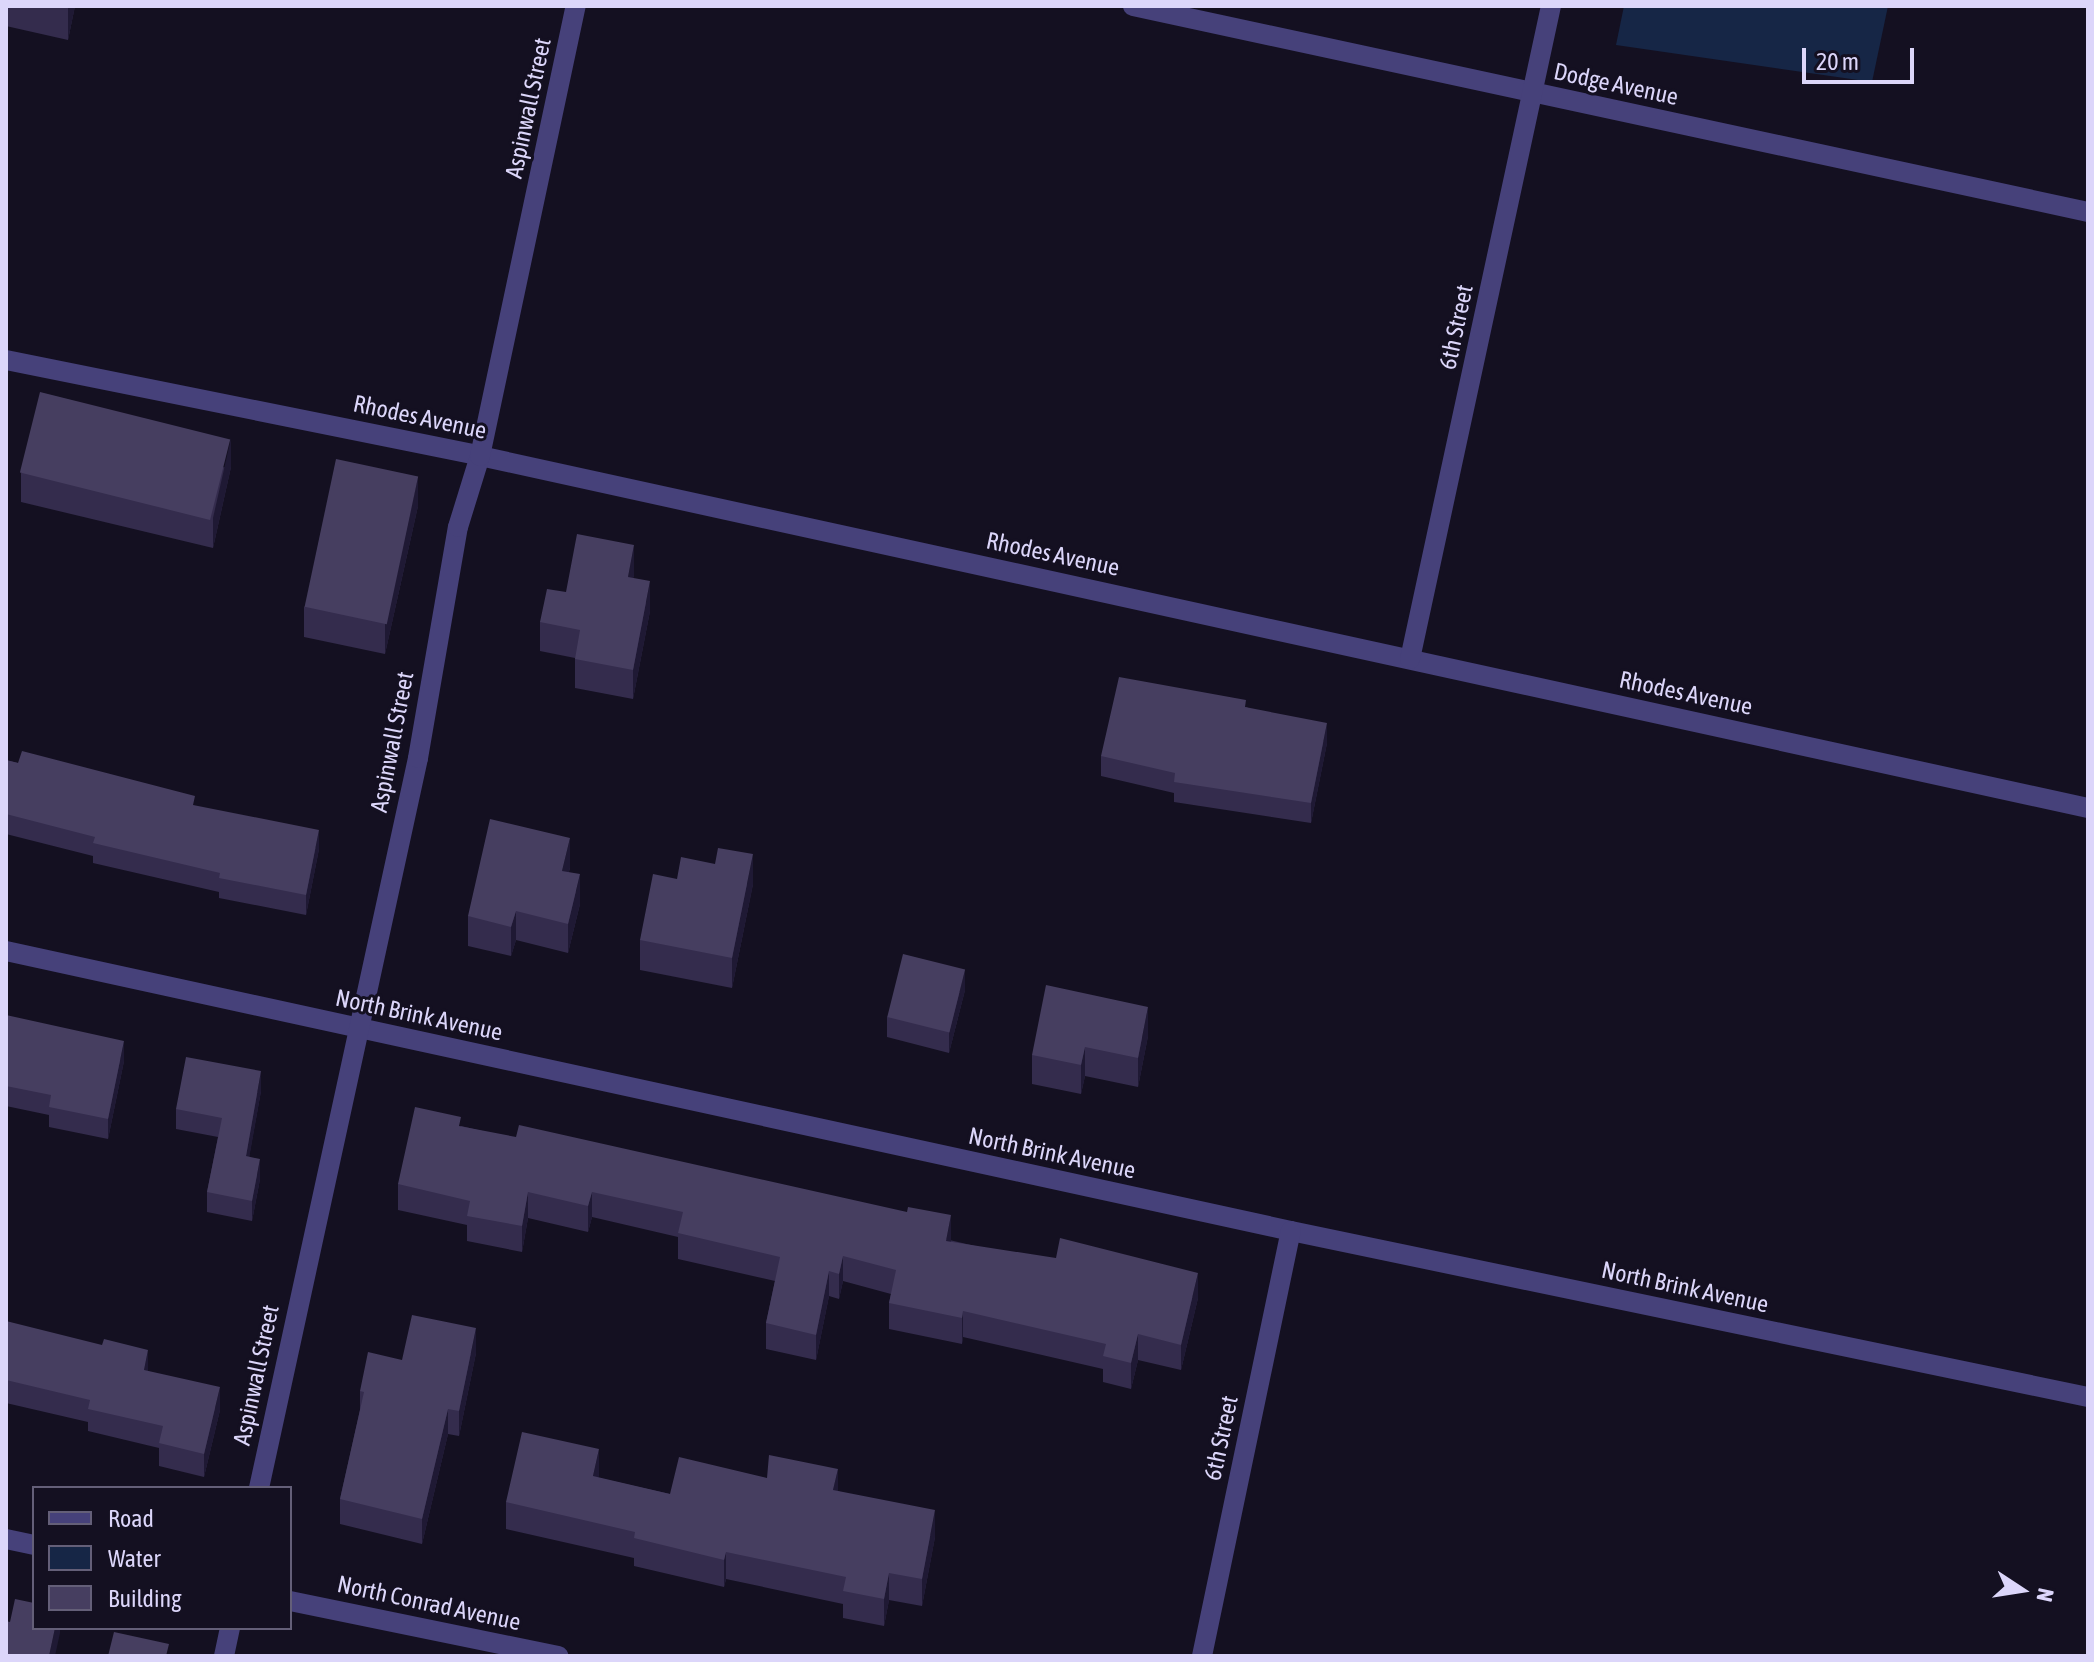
<!DOCTYPE html>
<html>
<head>
<meta charset="utf-8">
<style>
  body { margin:0 }
  #map { position:relative; width:2094px; height:1662px; overflow:hidden; background:#141021; font-family:"Asap Condensed",sans-serif }
  div>[style] { position:absolute }
  .water>* { inset:0; background:#162646 }
  .minor>* { height:20px; margin:-10px; padding:0 10px; transform-origin:10px; border-radius:10px; background:#46417a }
  .wall>* { inset:0; background:#342c4d }
  .shaded-wall>* { inset:0; background:#1f1934 }
  .building>* { inset:0; background:#463e60; transform-origin:0 0 }
  span { translate:-50% -50%; white-space:nowrap; text-align:center; line-height:1.15; -webkit-text-stroke:6px #141021; paint-order:stroke }
  .street-label { font-size:24px; color:#dcd6fa }
  .frame { position:absolute; inset:0; border:8px solid #dcd6fa; pointer-events:none }
  .legend { position:absolute; left:32px; top:1486px; width:260px; height:144px; box-sizing:border-box; background:#141021; border:2px solid #645f78; margin:0; padding:10px 14px; list-style:none; font-size:24px; color:#dcd6fa }
  .legend li { display:flex; align-items:center; gap:16px; height:40px }
  .legend b { width:40px; border:2px solid #645f78 }
  .north { position:absolute; left:1982px; top:1550px; width:80px; height:80px; -webkit-text-stroke:6px #141021; paint-order:stroke; rotate:102deg; font-size:22px; font-weight:700; line-height:32px; text-align:center; color:#dcd6fa }
  .north::after { content:''; display:block; margin:auto; width:28px; height:36px; background:#dcd6fa; clip-path:polygon(50% 0,100% 100%,50% 72%,0 100%) }
  .scale { position:absolute; left:1802px; top:48px; width:112px; height:36px; box-sizing:border-box; border:4px solid #dcd6fa; border-top:0; padding-left:10px; font-size:24px; line-height:28px; white-space:nowrap; color:#dcd6fa; -webkit-text-stroke:6px #141021; paint-order:stroke }
</style>
</head>
<body>
<div id="map">
  <div class="water">
    <div style="clip-path:polygon(1624px 6px,1888px 6px,1872px 82px,1616px 45px)"></div>
  </div>
  <div class="minor">
    <div style="left:1133px;top:6px;width:977px;rotate:12.17deg"></div>
    <div style="left:6px;top:360px;width:484px;rotate:11.4deg"></div>
    <div style="left:480px;top:456px;width:1646px;rotate:12.35deg"></div>
    <div style="left:1410px;top:659px;width:668px;rotate:-77.82deg"></div>
    <div style="left:6px;top:951px;width:1315px;rotate:12.29deg"></div>
    <div style="left:1291px;top:1231px;width:814px;rotate:11.77deg"></div>
    <div style="left:259px;top:1488px;width:747px;rotate:-77.71deg"></div>
    <div style="left:418px;top:758px;width:234px;rotate:-80.2deg"></div>
    <div style="left:458px;top:527px;width:74px;rotate:-72.8deg"></div>
    <div style="left:480px;top:456px;width:460px;rotate:-78deg"></div>
    <div style="left:6px;top:1539px;width:29px;rotate:12deg"></div>
    <div style="left:290px;top:1601px;width:274px;rotate:11.6deg"></div>
    <div style="left:224px;top:1656px;width:29px;rotate:-78deg"></div>
    <div style="left:1202px;top:1656px;width:434px;rotate:-78.2deg"></div>
  </div>
  <div class="wall">
    <div style="clip-path:polygon(6px 6px,75px 6px,68px 40px,6px 26px)"></div>
    <div style="clip-path:polygon(231px 467px,213px 548px,21px 502px,21px 473px)"></div>
    <div style="clip-path:polygon(418px 506px,385px 654px,304px 637px,304px 607px)"></div>
    <div style="clip-path:polygon(634px 575px,633px 578px,650px 611px,633px 699px,575px 688px,575px 658px,540px 651px,540px 622px,566px 592px)"></div>
    <div style="clip-path:polygon(1246px 707px,1327px 743px,1311px 823px,1174px 802px,1174px 793px,1101px 776px,1101px 756px)"></div>
    <div style="clip-path:polygon(6px 760px,195px 806px,319px 849px,306px 915px,219px 898px,219px 892px,93px 863px,93px 856px,6px 834px)"></div>
    <div style="clip-path:polygon(570px 867px,569px 872px,580px 904px,568px 953px,516px 940px,511px 956px,468px 946px,468px 916px)"></div>
    <div style="clip-path:polygon(677px 879px,753px 884px,732px 988px,640px 970px,640px 940px)"></div>
    <div style="clip-path:polygon(965px 990px,949px 1053px,887px 1037px,887px 1017px)"></div>
    <div style="clip-path:polygon(6px 1015px,124px 1061px,108px 1139px,49px 1127px,49px 1115px,6px 1106px)"></div>
    <div style="clip-path:polygon(1148px 1036px,1138px 1087px,1085px 1076px,1081px 1094px,1032px 1084px,1032px 1055px)"></div>
    <div style="clip-path:polygon(261px 1091px,249px 1157px,260px 1179px,252px 1221px,207px 1212px,207px 1192px,218px 1137px,176px 1129px,176px 1109px)"></div>
    <div style="clip-path:polygon(461px 1126px,1198px 1298px,1181px 1370px,1138px 1360px,1131px 1389px,1103px 1382px,1103px 1369px,963px 1337px,962px 1344px,889px 1329px,889px 1303px,891px 1294px,843px 1281px,839px 1299px,829px 1296px,816px 1360px,766px 1349px,766px 1323px,775px 1281px,678px 1259px,678px 1237px,592px 1217px,588px 1232px,528px 1218px,522px 1252px,467px 1241px,467px 1225px,398px 1210px,398px 1184px)"></div>
    <div style="clip-path:polygon(6px 1321px,148px 1371px,220px 1410px,204px 1477px,159px 1466px,159px 1448px,88px 1431px,88px 1422px,6px 1403px)"></div>
    <div style="clip-path:polygon(476px 1353px,459px 1436px,448px 1434px,422px 1544px,340px 1524px,340px 1499px,360px 1410px,360px 1391px,402px 1360px)"></div>
    <div style="clip-path:polygon(599px 1478px,670px 1494px,767px 1478px,838px 1491px,935px 1537px,922px 1606px,889px 1600px,884px 1626px,843px 1618px,843px 1604px,726px 1579px,724px 1587px,634px 1566px,634px 1558px,506px 1529px,506px 1502px)"></div>
  </div>
  <div class="shaded-wall">
    <div style="clip-path:polygon(68px 6px,75px 6px,68px 40px)"></div>
    <div style="clip-path:polygon(231px 438px,231px 467px,213px 548px,213px 518px)"></div>
    <div style="clip-path:polygon(418px 477px,418px 506px,385px 654px,385px 625px)"></div>
    <div style="clip-path:polygon(634px 545px,634px 575px,628px 607px,628px 577px)"></div>
    <div style="clip-path:polygon(650px 581px,650px 611px,633px 699px,633px 670px)"></div>
    <div style="clip-path:polygon(1327px 723px,1327px 743px,1311px 823px,1311px 803px)"></div>
    <div style="clip-path:polygon(319px 830px,319px 849px,306px 915px,306px 895px)"></div>
    <div style="clip-path:polygon(570px 838px,570px 867px,562px 900px,562px 871px)"></div>
    <div style="clip-path:polygon(753px 854px,753px 884px,732px 988px,732px 958px)"></div>
    <div style="clip-path:polygon(580px 874px,580px 904px,568px 953px,568px 924px)"></div>
    <div style="clip-path:polygon(516px 911px,516px 940px,511px 956px,511px 927px)"></div>
    <div style="clip-path:polygon(965px 970px,965px 990px,949px 1053px,949px 1033px)"></div>
    <div style="clip-path:polygon(1148px 1007px,1148px 1036px,1138px 1087px,1138px 1058px)"></div>
    <div style="clip-path:polygon(124px 1041px,124px 1061px,108px 1139px,108px 1119px)"></div>
    <div style="clip-path:polygon(1085px 1047px,1085px 1076px,1081px 1094px,1081px 1065px)"></div>
    <div style="clip-path:polygon(261px 1071px,261px 1091px,246px 1176px,246px 1156px)"></div>
    <div style="clip-path:polygon(260px 1159px,260px 1179px,252px 1221px,252px 1201px)"></div>
    <div style="clip-path:polygon(528px 1192px,528px 1218px,522px 1252px,522px 1226px)"></div>
    <div style="clip-path:polygon(592px 1192px,592px 1217px,588px 1232px,588px 1206px)"></div>
    <div style="clip-path:polygon(951px 1215px,951px 1241px,946px 1266px,946px 1241px)"></div>
    <div style="clip-path:polygon(843px 1256px,843px 1281px,839px 1299px,839px 1274px)"></div>
    <div style="clip-path:polygon(829px 1271px,829px 1296px,816px 1360px,816px 1335px)"></div>
    <div style="clip-path:polygon(1198px 1273px,1198px 1298px,1181px 1370px,1181px 1345px)"></div>
    <div style="clip-path:polygon(963px 1311px,963px 1337px,962px 1344px,962px 1318px)"></div>
    <div style="clip-path:polygon(476px 1328px,476px 1353px,459px 1436px,459px 1411px)"></div>
    <div style="clip-path:polygon(1138px 1334px,1138px 1360px,1131px 1389px,1131px 1363px)"></div>
    <div style="clip-path:polygon(148px 1350px,148px 1373px,144px 1370px)"></div>
    <div style="clip-path:polygon(220px 1387px,220px 1410px,204px 1477px,204px 1454px)"></div>
    <div style="clip-path:polygon(448px 1409px,448px 1434px,422px 1544px,422px 1519px)"></div>
    <div style="clip-path:polygon(599px 1449px,599px 1476px,593px 1503px,593px 1476px)"></div>
    <div style="clip-path:polygon(838px 1469px,838px 1496px,833px 1490px)"></div>
    <div style="clip-path:polygon(935px 1510px,935px 1537px,922px 1606px,922px 1579px)"></div>
    <div style="clip-path:polygon(726px 1552px,726px 1579px,724px 1587px,724px 1560px)"></div>
    <div style="clip-path:polygon(889px 1573px,889px 1600px,884px 1626px,884px 1599px)"></div>
    <div style="clip-path:polygon(55px 1628px,60px 1628px,60px 1633px,55px 1656px,49px 1656px)"></div>
  </div>
  <div class="building">
    <div style="left:40px;top:392px;width:196px;height:83px;rotate:14deg"></div>
    <div style="left:336px;top:459px;width:84px;height:151px;rotate:12deg"></div>
    <div style="clip-path:polygon(577px 534px,634px 545px,628px 577px,650px 581px,633px 670px,575px 659px,580px 630px,540px 622px,547px 589px,566px 592px)"></div>
    <div style="clip-path:polygon(1119px 677px,1246px 700px,1245px 707px,1327px 723px,1311px 803px,1174px 782px,1175px 773px,1101px 756px)"></div>
    <div style="clip-path:polygon(22px 751px,195px 796px,193px 805px,319px 830px,306px 895px,219px 878px,220px 873px,93px 843px,95px 837px,6px 814px,6px 760px,18px 763px)"></div>
    <div style="clip-path:polygon(490px 819px,570px 838px,562px 871px,580px 874px,568px 924px,516px 911px,511px 927px,468px 916px)"></div>
    <div style="clip-path:polygon(718px 848px,753px 854px,732px 958px,640px 940px,653px 874px,677px 879px,681px 857px,715px 864px)"></div>
    <div style="left:903px;top:954px;width:64px;height:65px;rotate:14deg"></div>
    <div style="clip-path:polygon(1046px 985px,1148px 1007px,1138px 1058px,1085px 1047px,1081px 1065px,1032px 1055px)"></div>
    <div style="clip-path:polygon(6px 1015px,124px 1041px,108px 1119px,49px 1107px,51px 1095px,6px 1086px)"></div>
    <div style="clip-path:polygon(186px 1057px,261px 1071px,246px 1156px,260px 1159px,252px 1201px,207px 1192px,222px 1118px,176px 1109px)"></div>
    <div style="clip-path:polygon(415px 1107px,461px 1117px,459px 1126px,516px 1137px,519px 1125px,907px 1212px,908px 1207px,951px 1215px,946px 1241px,1056px 1258px,1060px 1238px,1198px 1273px,1181px 1345px,1138px 1334px,1131px 1363px,1103px 1356px,1106px 1344px,963px 1311px,962px 1318px,889px 1303px,896px 1270px,843px 1256px,839px 1274px,829px 1271px,816px 1335px,766px 1323px,780px 1257px,678px 1233px,683px 1212px,592px 1192px,588px 1206px,528px 1192px,522px 1226px,467px 1216px,470px 1201px,398px 1184px)"></div>
    <div style="clip-path:polygon(412px 1315px,476px 1328px,459px 1411px,448px 1409px,422px 1519px,340px 1499px,364px 1392px,360px 1391px,368px 1352px,402px 1360px)"></div>
    <div style="clip-path:polygon(6px 1321px,102px 1345px,104px 1339px,148px 1350px,144px 1370px,220px 1387px,204px 1454px,159px 1443px,163px 1426px,88px 1409px,90px 1400px,6px 1380px)"></div>
    <div style="clip-path:polygon(522px 1432px,599px 1449px,593px 1476px,670px 1494px,679px 1457px,767px 1478px,769px 1455px,838px 1469px,833px 1490px,935px 1510px,922px 1579px,889px 1573px,884px 1599px,843px 1591px,846px 1577px,726px 1552px,724px 1560px,634px 1538px,635px 1532px,506px 1502px)"></div>
    <div style="clip-path:polygon(15px 1599px,34px 1603px,34px 1628px,55px 1628px,49px 1656px,6px 1656px,6px 1621px,10px 1622px)"></div>
    <div style="clip-path:polygon(114px 1632px,169px 1644px,166px 1656px,108px 1656px)"></div>
  </div>
  <div class="street-label">
    <span style="left:1616px;top:84px;rotate:12deg">Dodge Avenue</span>
    <span style="left:528px;top:108px;rotate:-78deg">Aspinwall Street</span>
    <span style="left:1456px;top:327px;rotate:-78deg">6th Street</span>
    <span style="left:420px;top:417px;rotate:12deg">Rhodes Avenue</span>
    <span style="left:1053px;top:554px;rotate:12deg">Rhodes Avenue</span>
    <span style="left:1686px;top:693px;rotate:12deg">Rhodes Avenue</span>
    <span style="left:392px;top:742px;rotate:-79deg">Aspinwall Street</span>
    <span style="left:419px;top:1015px;rotate:12deg">North Brink Avenue</span>
    <span style="left:1052px;top:1153px;rotate:12deg">North Brink Avenue</span>
    <span style="left:1685px;top:1287px;rotate:12deg">North Brink Avenue</span>
    <span style="left:256px;top:1375px;rotate:-78deg">Aspinwall Street</span>
    <span style="left:1221px;top:1438px;rotate:-78deg">6th Street</span>
    <span style="left:429px;top:1603px;rotate:12deg">North Conrad Avenue</span>
  </div>
  <div class="frame"></div>
  <ul class="legend">
  <li><b style="height:10px;background:#46417a"></b>Road</li>
  <li><b style="height:22px;background:#162646"></b>Water</li>
  <li><b style="height:22px;background:#463e60"></b>Building</li>
  </ul>
  <div class="north">N</div>
  <div class="scale">20 m</div>
</div>
</body>
</html>
